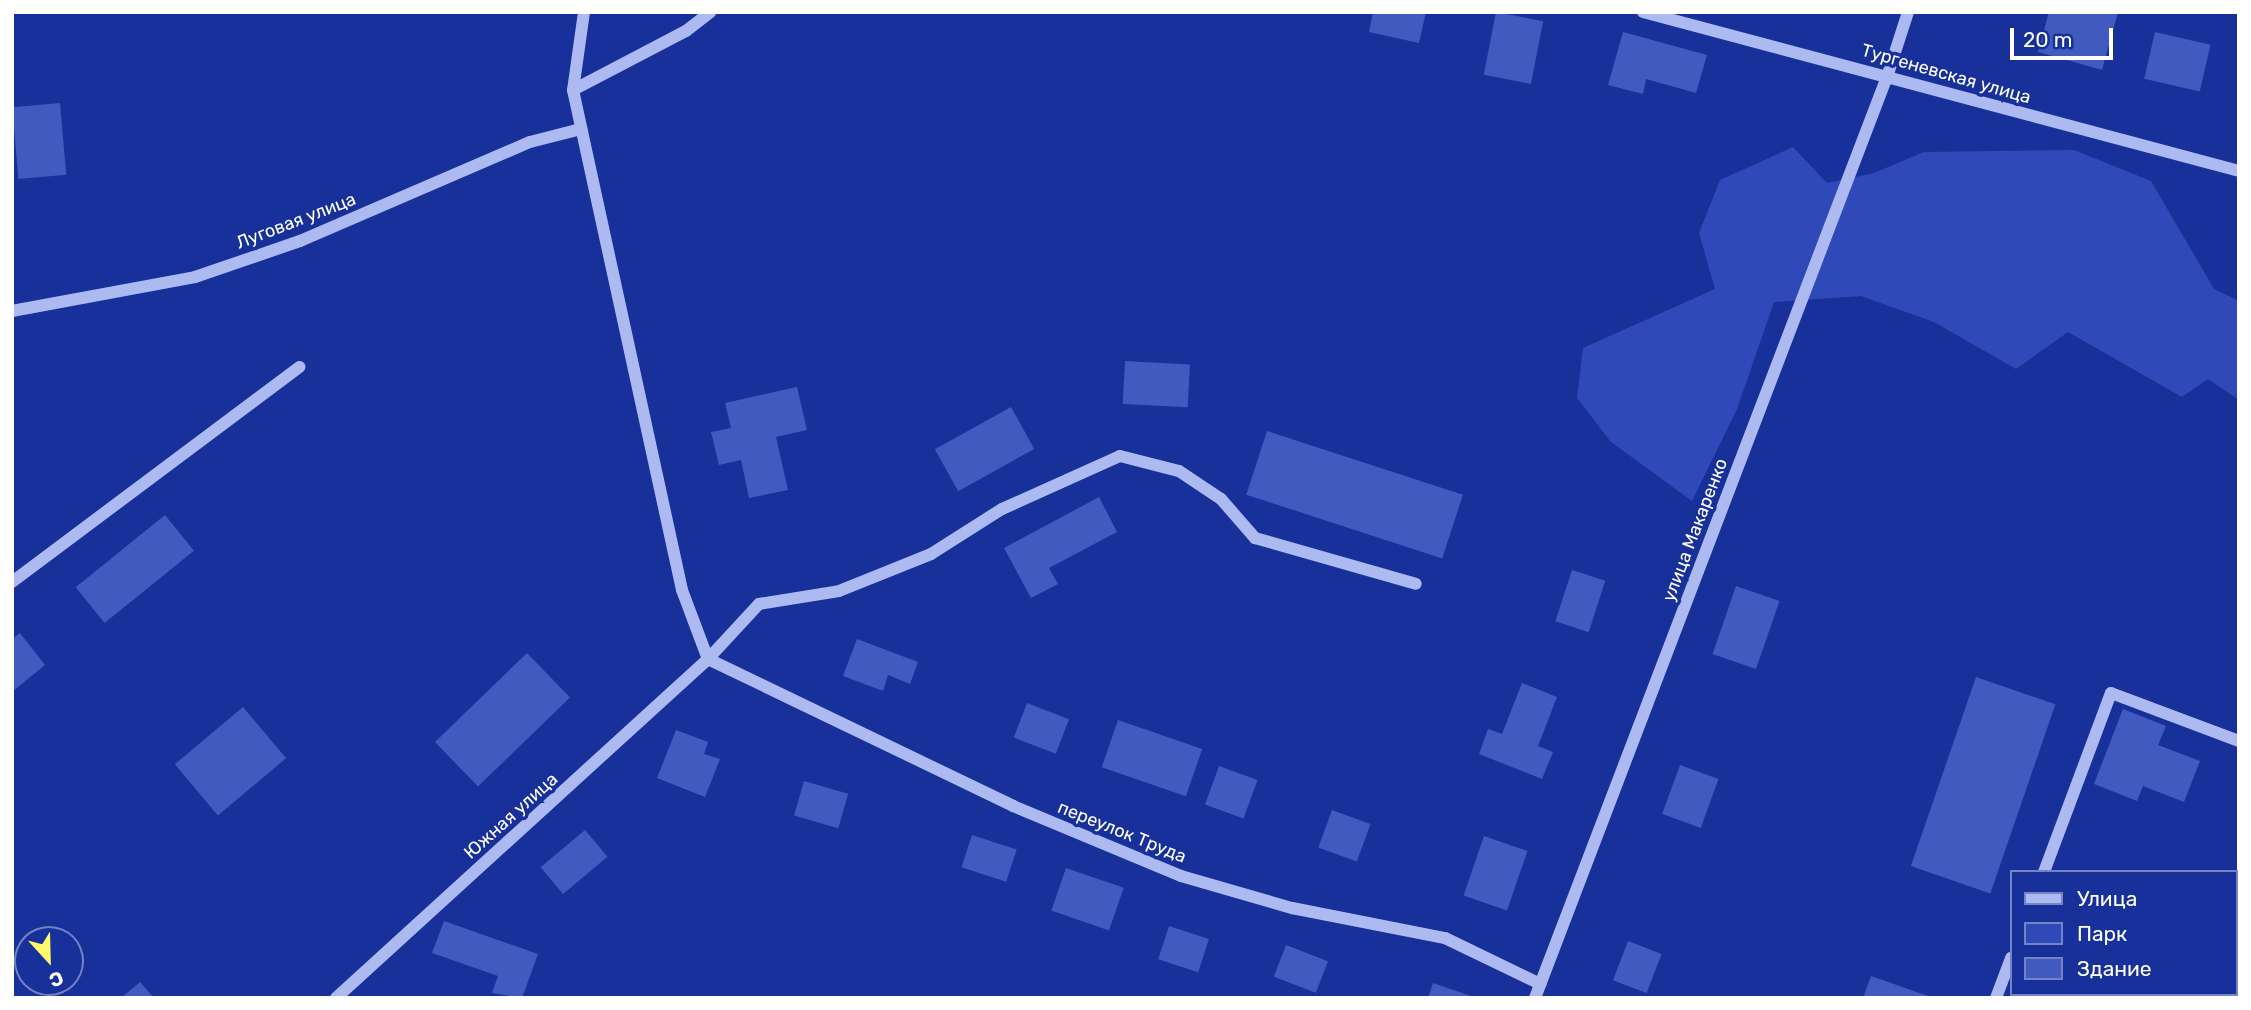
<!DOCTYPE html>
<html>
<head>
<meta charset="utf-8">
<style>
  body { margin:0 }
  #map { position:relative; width:2251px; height:1010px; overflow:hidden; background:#183099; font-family:Rubik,sans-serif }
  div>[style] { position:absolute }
  .green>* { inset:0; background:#2f4ab8 }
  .building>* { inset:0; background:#415ac0; transform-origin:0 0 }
  .minor>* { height:12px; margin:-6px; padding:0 6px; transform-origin:6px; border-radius:6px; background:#adbaf1 }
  span { translate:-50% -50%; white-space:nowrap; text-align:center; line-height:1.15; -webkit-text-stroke:7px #183099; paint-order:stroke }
  .street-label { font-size:18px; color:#fff }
  .frame { position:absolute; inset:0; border:14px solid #fff; pointer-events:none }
  .legend { position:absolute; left:2010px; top:870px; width:228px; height:126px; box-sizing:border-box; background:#183099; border:2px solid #7483c2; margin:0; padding:9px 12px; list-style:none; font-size:21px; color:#fff }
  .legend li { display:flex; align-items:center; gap:14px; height:35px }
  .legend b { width:35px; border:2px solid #7483c2 }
  .north { position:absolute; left:14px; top:926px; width:70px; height:70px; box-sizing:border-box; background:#183099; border:2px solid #7483c2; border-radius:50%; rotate:158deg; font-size:19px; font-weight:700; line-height:28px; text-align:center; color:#fff }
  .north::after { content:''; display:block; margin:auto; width:24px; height:32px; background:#fffa6d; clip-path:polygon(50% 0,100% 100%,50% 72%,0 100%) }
  .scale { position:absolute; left:2010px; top:28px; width:103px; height:32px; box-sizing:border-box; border:4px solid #fff; border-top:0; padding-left:9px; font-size:21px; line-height:24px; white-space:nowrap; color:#fff; -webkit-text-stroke:5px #183099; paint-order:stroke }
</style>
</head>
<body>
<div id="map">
  <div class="green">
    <div style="clip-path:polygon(1793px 147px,1827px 183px,1874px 173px,1924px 152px,2074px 150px,2151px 181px,2214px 289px,2239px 301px,2239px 400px,2208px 379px,2182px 397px,2068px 332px,2016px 369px,1934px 322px,1861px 296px,1774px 302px,1737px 409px,1692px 501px,1611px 442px,1577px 398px,1583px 348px,1715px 289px,1699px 233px,1720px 180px)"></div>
  </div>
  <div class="building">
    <div style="clip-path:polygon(1373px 12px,1426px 12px,1419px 43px,1369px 32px)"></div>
    <div style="left:1496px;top:12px;width:48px;height:64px;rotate:11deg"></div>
    <div style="clip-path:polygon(2049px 12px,2118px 12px,2102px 70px,2038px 52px)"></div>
    <div style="clip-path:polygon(1623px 32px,1707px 55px,1696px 93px,1646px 79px,1643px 94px,1608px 85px)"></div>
    <div style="left:2155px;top:32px;width:57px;height:48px;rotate:13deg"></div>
    <div style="left:60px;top:103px;width:72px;height:48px;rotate:85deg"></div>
    <div style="left:1125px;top:361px;width:65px;height:43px;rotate:3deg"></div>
    <div style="clip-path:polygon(797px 387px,807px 430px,776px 437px,788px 490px,749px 498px,741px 460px,719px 465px,711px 432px,731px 428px,725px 403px)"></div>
    <div style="left:1011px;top:407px;width:48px;height:87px;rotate:61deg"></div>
    <div style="left:1267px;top:431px;width:206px;height:67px;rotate:18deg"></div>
    <div style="clip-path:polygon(1099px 497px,1117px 532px,1049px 568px,1058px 584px,1031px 598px,1004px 548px)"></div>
    <div style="left:165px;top:515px;width:46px;height:115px;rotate:51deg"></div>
    <div style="left:1572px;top:570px;width:35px;height:54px;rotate:18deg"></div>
    <div style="left:1736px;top:586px;width:46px;height:72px;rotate:19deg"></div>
    <div style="clip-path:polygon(20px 633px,45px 665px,12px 692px,12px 639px)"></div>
    <div style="clip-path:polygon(857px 639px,918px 662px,910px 684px,888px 675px,883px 691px,843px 676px)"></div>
    <div style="left:527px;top:653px;width:62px;height:128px;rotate:46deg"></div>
    <div style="left:1976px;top:677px;width:84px;height:200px;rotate:19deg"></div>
    <div style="clip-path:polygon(1522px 683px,1557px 697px,1538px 746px,1553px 752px,1542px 779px,1479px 754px,1488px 729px,1502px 734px)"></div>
    <div style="left:1027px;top:703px;width:45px;height:37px;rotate:21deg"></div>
    <div style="left:243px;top:707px;width:67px;height:89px;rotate:50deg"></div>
    <div style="clip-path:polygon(2123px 709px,2166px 726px,2158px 745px,2200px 761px,2184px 802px,2143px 786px,2137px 801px,2094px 784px)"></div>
    <div style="left:1118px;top:720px;width:89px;height:50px;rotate:19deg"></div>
    <div style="clip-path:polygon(676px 730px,708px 742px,704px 754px,720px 759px,705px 797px,657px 778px)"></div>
    <div style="left:1680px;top:765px;width:41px;height:52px;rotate:20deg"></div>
    <div style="left:1219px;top:766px;width:41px;height:41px;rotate:20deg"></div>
    <div style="left:804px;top:781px;width:46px;height:36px;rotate:16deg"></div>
    <div style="left:1332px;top:810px;width:41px;height:40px;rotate:20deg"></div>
    <div style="left:585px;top:830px;width:35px;height:58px;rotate:50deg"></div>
    <div style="left:972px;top:835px;width:47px;height:34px;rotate:18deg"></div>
    <div style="left:1484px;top:836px;width:46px;height:63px;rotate:19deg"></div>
    <div style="left:1066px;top:868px;width:61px;height:45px;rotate:19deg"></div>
    <div style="clip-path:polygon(444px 921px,538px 954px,522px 998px,492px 993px,498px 976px,432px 953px)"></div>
    <div style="left:1169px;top:926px;width:42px;height:35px;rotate:18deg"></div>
    <div style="left:1628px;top:941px;width:36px;height:42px;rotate:21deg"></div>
    <div style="left:1286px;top:945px;width:45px;height:34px;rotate:21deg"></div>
    <div style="clip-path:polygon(1871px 976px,1931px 997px,1931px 998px,1863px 998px)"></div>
    <div style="clip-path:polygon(140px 982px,154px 998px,121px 998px)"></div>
    <div style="clip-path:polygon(1433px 983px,1474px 997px,1474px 998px,1428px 998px)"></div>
    <div style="clip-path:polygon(2048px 994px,2136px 994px,2047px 998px)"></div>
  </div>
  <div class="minor">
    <div style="left:584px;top:12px;width:79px;rotate:98deg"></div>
    <div style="left:573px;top:90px;width:512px;rotate:77.7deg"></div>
    <div style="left:682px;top:590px;width:74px;rotate:69.4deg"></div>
    <div style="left:1643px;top:12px;width:617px;rotate:14.94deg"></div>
    <div style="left:573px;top:90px;width:127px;rotate:-27.6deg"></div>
    <div style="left:686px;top:31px;width:31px;rotate:-38deg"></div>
    <div style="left:12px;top:311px;width:186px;rotate:-10.5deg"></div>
    <div style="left:195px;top:277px;width:111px;rotate:-18.9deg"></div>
    <div style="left:300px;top:241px;width:250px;rotate:-23.3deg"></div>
    <div style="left:530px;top:142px;width:53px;rotate:-14.3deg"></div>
    <div style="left:12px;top:582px;width:359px;rotate:-36.8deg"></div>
    <div style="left:708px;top:659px;width:339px;rotate:25.7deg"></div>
    <div style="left:1013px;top:806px;width:182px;rotate:22.6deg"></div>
    <div style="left:1181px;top:876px;width:116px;rotate:16.1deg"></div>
    <div style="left:1292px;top:908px;width:156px;rotate:11.1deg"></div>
    <div style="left:1445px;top:938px;width:106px;rotate:25.8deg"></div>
    <div style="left:2044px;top:872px;width:191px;rotate:-69.5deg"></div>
    <div style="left:2111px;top:693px;width:137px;rotate:20.6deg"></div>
    <div style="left:336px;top:998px;width:503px;rotate:-42.34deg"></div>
    <div style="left:708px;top:659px;width:75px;rotate:-47.2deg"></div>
    <div style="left:759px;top:604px;width:81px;rotate:-9.2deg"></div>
    <div style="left:839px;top:591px;width:99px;rotate:-21.9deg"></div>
    <div style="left:931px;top:554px;width:84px;rotate:-32.4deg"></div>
    <div style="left:1002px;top:509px;width:129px;rotate:-24.2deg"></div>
    <div style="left:1120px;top:456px;width:61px;rotate:14.3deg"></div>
    <div style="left:1179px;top:471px;width:50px;rotate:33.7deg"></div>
    <div style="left:1221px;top:499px;width:52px;rotate:48.9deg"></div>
    <div style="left:1255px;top:538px;width:167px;rotate:15.9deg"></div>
    <div style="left:1535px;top:998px;width:989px;rotate:-69.09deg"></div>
    <div style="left:1888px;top:74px;width:65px;rotate:-72.1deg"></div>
    <div style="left:1996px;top:998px;width:43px;rotate:-69.4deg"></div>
  </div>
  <div class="street-label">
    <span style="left:1946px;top:74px;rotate:16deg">Тургеневская улица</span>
    <span style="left:296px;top:221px;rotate:-21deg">Луговая улица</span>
    <span style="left:1695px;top:530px;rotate:-69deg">улица Макаренко</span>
    <span style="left:511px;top:816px;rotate:-42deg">Южная улица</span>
    <span style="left:1122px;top:832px;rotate:22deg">переулок Труда</span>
  </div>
  <div class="frame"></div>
  <ul class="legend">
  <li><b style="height:9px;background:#adbaf1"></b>Улица</li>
  <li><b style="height:19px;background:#2f4ab8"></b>Парк</li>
  <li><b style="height:19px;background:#415ac0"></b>Здание</li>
  </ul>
  <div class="north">С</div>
  <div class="scale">20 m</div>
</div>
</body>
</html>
